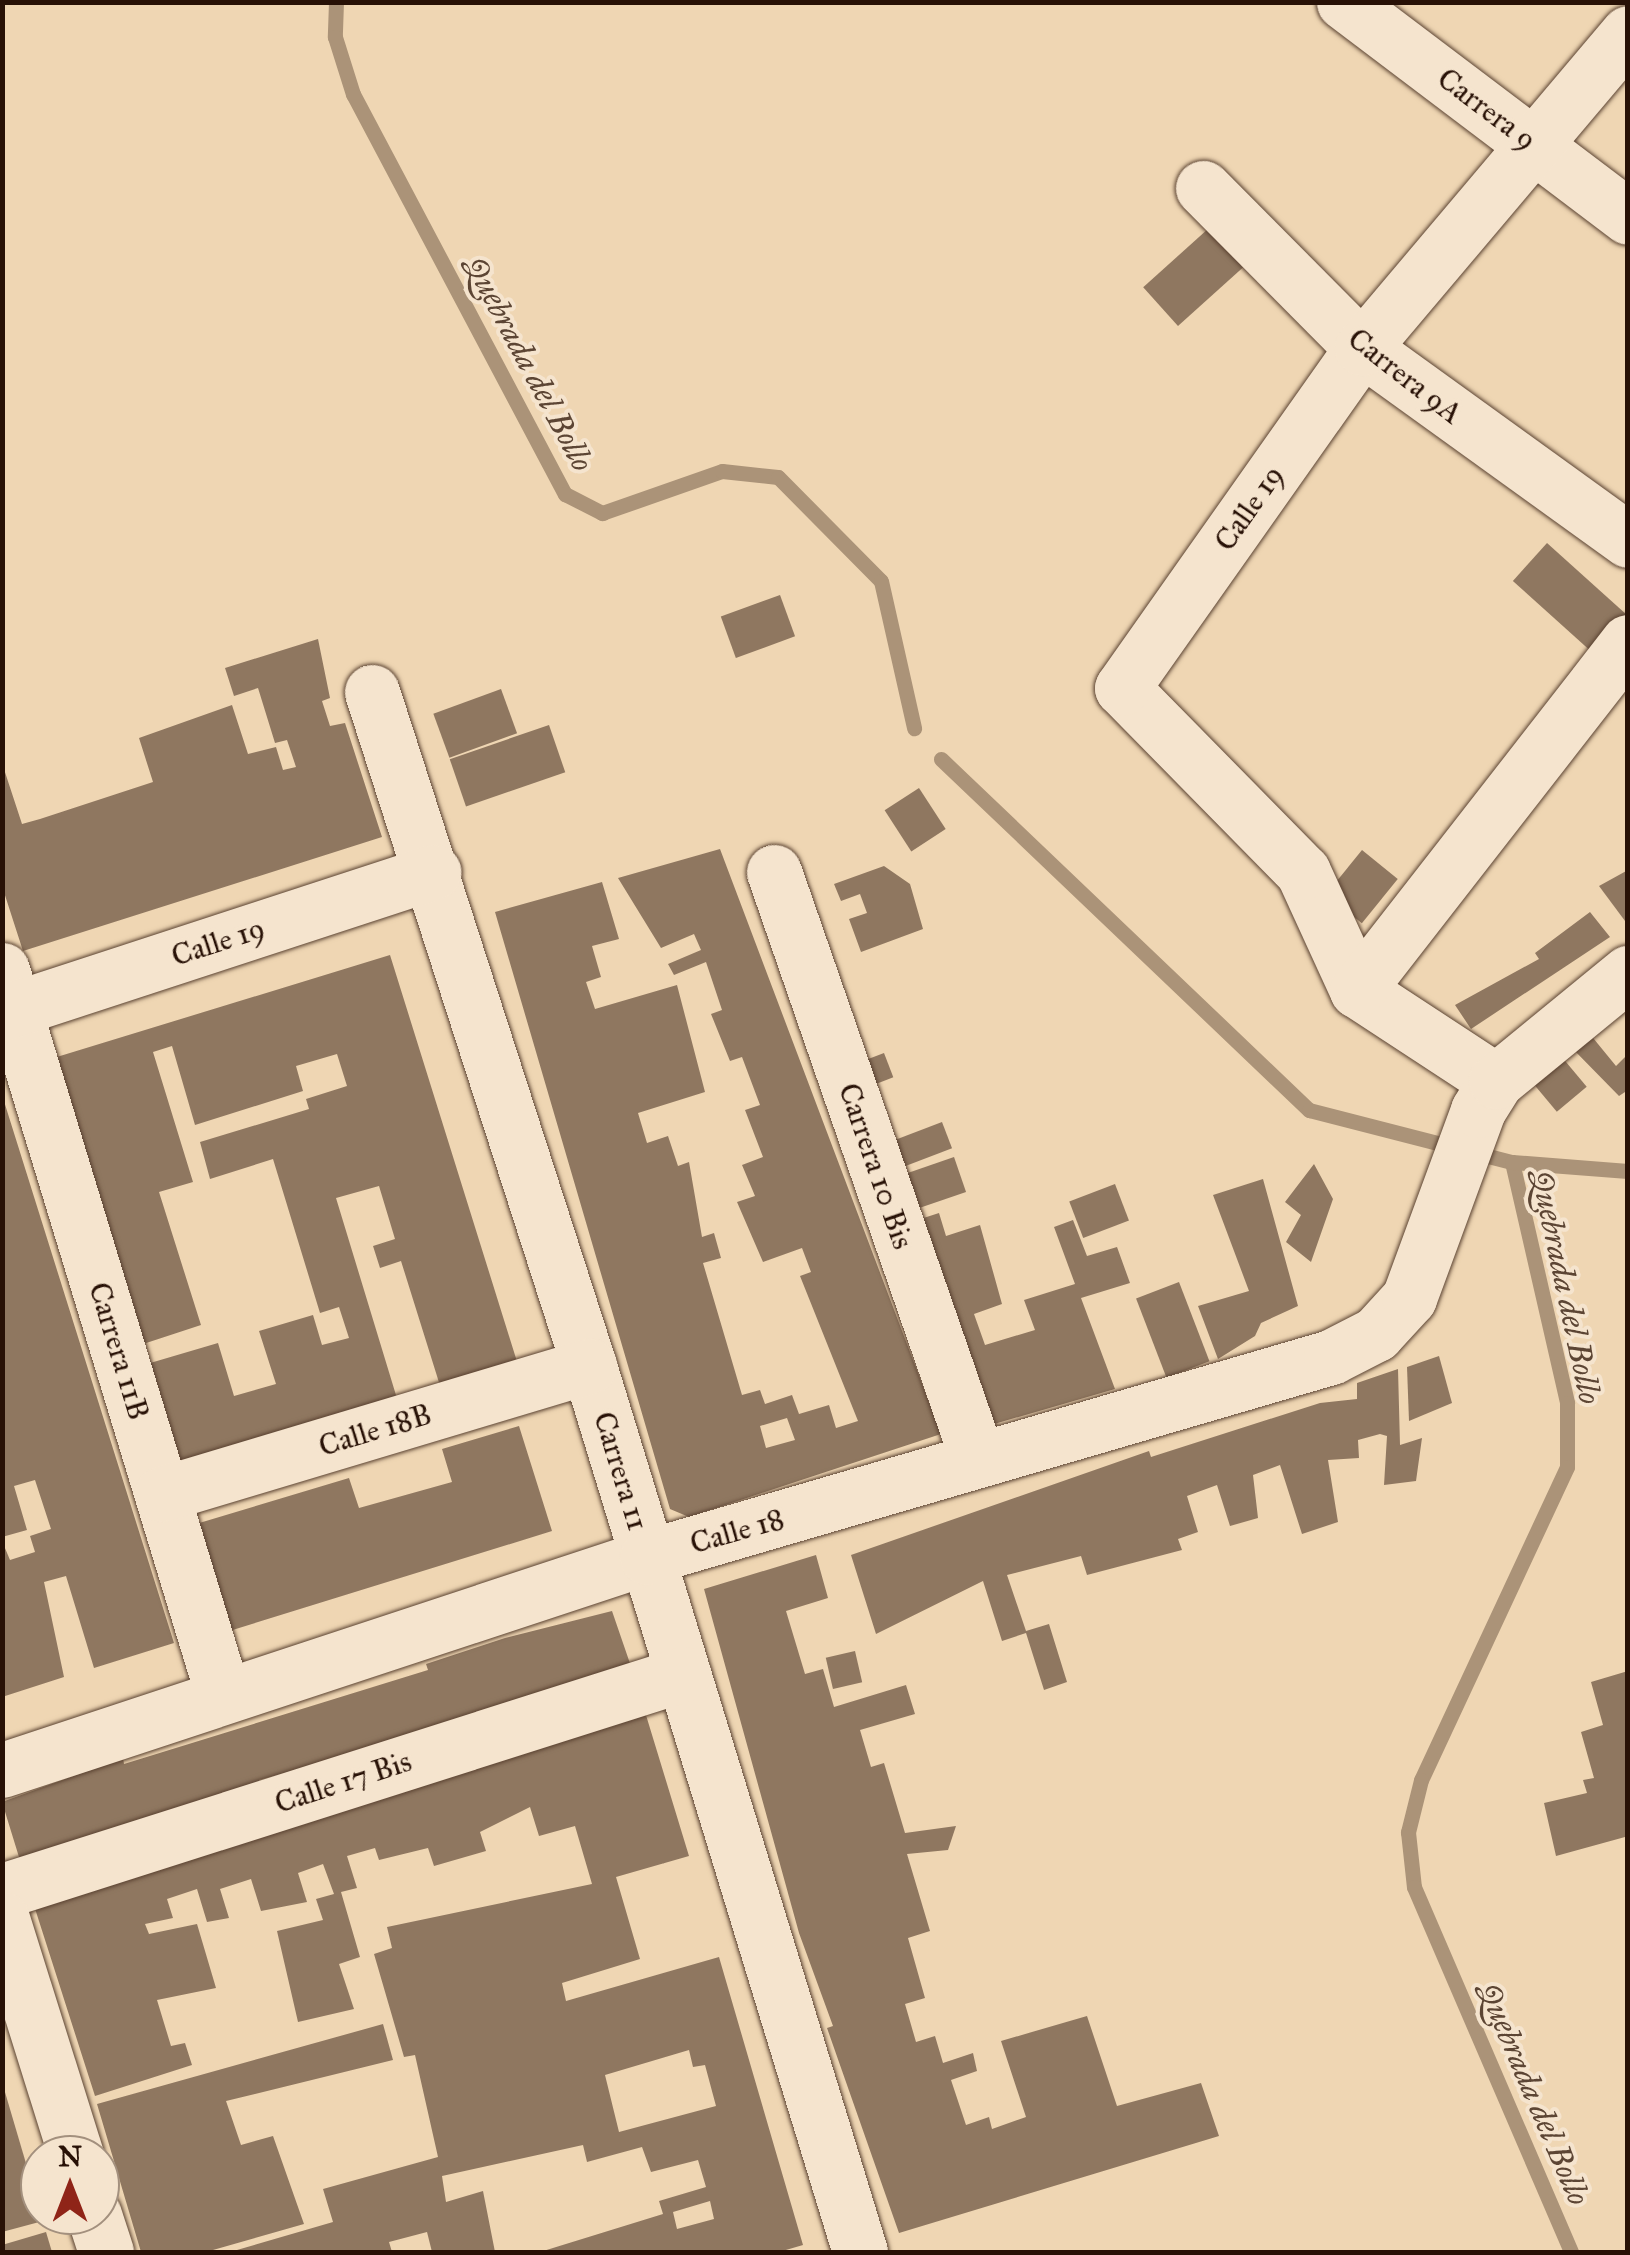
<!DOCTYPE html>
<html>
<head>
<meta charset="utf-8">
<style>
  body { margin:0 }
  #map { position:relative; width:1630px; height:2255px; overflow:hidden; background:#efd6b3; font-family:"IM FELL Great Primer",serif }
  div>[style] { position:absolute }
  .stream>* { height:15px; margin:-7.5px; padding:0 7.5px; transform-origin:7.5px; border-radius:7.5px; background:#ab9378 }
  .building>* { inset:0; background:#8f7760; transform-origin:0 0 }
  .roads { filter:drop-shadow(0 0 2px #5a4231) drop-shadow(0 0 2px #5a4231) }
  .minor>* { height:55px; margin:-27.5px; padding:0 27.5px; transform-origin:27.5px; border-radius:27.5px; background:#f5e4ce }
  span { translate:-50% -50%; white-space:nowrap; text-align:center; line-height:1.15; -webkit-text-stroke:8px #f5e4ce; paint-order:stroke }
  .street-label { font-size:30px; color:#281106 }
  .water-label { font-size:32px; color:#5c4534; font-style:italic }
  .frame { position:absolute; inset:0; border:5px solid #281106; pointer-events:none }
  .north { position:absolute; left:20px; top:2135px; width:100px; height:100px; box-sizing:border-box; background:#f5e4ce; border:2px solid #a3907e; border-radius:50%; rotate:0deg; font-size:28px; font-weight:700; line-height:40px; text-align:center; color:#281106 }
  .north::after { content:''; display:block; margin:auto; width:35px; height:45px; background:#8f2418; clip-path:polygon(50% 0,100% 100%,50% 72%,0 100%) }
</style>
</head>
<body>
<div id="map">
  <div class="stream">
    <div style="left:336px;top:2px;width:35px;rotate:92deg"></div>
    <div style="left:335px;top:37px;width:60px;rotate:72.5deg"></div>
    <div style="left:353px;top:94px;width:453px;rotate:62.1deg"></div>
    <div style="left:565px;top:494px;width:42px;rotate:27.2deg"></div>
    <div style="left:602px;top:513px;width:127px;rotate:-19.3deg"></div>
    <div style="left:722px;top:471px;width:56px;rotate:6.1deg"></div>
    <div style="left:778px;top:477px;width:146px;rotate:45.3deg"></div>
    <div style="left:881px;top:581px;width:151px;rotate:77.3deg"></div>
    <div style="left:941px;top:759px;width:509px;rotate:43.65deg"></div>
    <div style="left:1309px;top:1110px;width:210px;rotate:14.4deg"></div>
    <div style="left:1512px;top:1162px;width:247px;rotate:77.1deg"></div>
    <div style="left:1567px;top:1403px;width:64px;rotate:90deg"></div>
    <div style="left:1567px;top:1467px;width:345px;rotate:115deg"></div>
    <div style="left:1421px;top:1780px;width:54px;rotate:104deg"></div>
    <div style="left:1408px;top:1832px;width:55px;rotate:83.8deg"></div>
    <div style="left:1414px;top:1887px;width:397px;rotate:66.7deg"></div>
    <div style="left:1512px;top:1162px;width:116px;rotate:4.4deg"></div>
  </div>
  <div class="building">
    <div style="left:1219px;top:219px;width:52px;height:102px;rotate:48deg"></div>
    <div style="left:1547px;top:543px;width:108px;height:51px;rotate:42deg"></div>
    <div style="left:780px;top:595px;width:44px;height:63px;rotate:70deg"></div>
    <div style="clip-path:polygon(318px 639px,330px 698px,322px 701px,330px 726px,345px 723px,382px 837px,23px 951px,2px 886px,2px 763px,22px 824px,40px 819px,153px 782px,139px 738px,232px 705px,248px 754px,276px 747px,283px 770px,296px 767px,287px 740px,275px 743px,258px 688px,234px 696px,225px 668px)"></div>
    <div style="left:501px;top:689px;width:47px;height:72px;rotate:70deg"></div>
    <div style="left:549px;top:725px;width:50px;height:105px;rotate:71deg"></div>
    <div style="left:919px;top:788px;width:49px;height:41px;rotate:57deg"></div>
    <div style="clip-path:polygon(evenodd,720px 849px,941px 1434px,689px 1517px,670px 1509px,495px 912px,602px 882px,619px 939px,592px 946px,601px 977px,586px 982px,595px 1009px,677px 985px,705px 1092px,638px 1113px,647px 1143px,668px 1136px,678px 1166px,689px 1162px,702px 1237px,714px 1233px,721px 1258px,703px 1263px,742px 1395px,760px 1390px,765px 1404px,792px 1395px,799px 1414px,829px 1405px,836px 1428px,858px 1421px,800px 1276px,811px 1272px,802px 1248px,763px 1262px,737px 1202px,755px 1196px,742px 1165px,763px 1157px,745px 1110px,760px 1105px,742px 1057px,730px 1061px,711px 1014px,722px 1010px,706px 962px,674px 975px,668px 964px,701px 950px,694px 934px,661px 948px,618px 878px,720px 849px,787px 1418px,795px 1440px,766px 1448px,760px 1426px,787px 1418px)"></div>
    <div style="left:1362px;top:850px;width:46px;height:57px;rotate:39deg"></div>
    <div style="clip-path:polygon(884px 866px,910px 884px,923px 929px,861px 952px,849px 919px,867px 913px,860px 894px,841px 901px,834px 884px)"></div>
    <div style="clip-path:polygon(1628px 870px,1628px 925px,1599px 886px)"></div>
    <div style="clip-path:polygon(1590px 912px,1610px 937px,1471px 1029px,1455px 1005px,1539px 959px,1535px 953px)"></div>
    <div style="clip-path:polygon(390px 955px,519px 1368px,442px 1392px,401px 1261px,380px 1268px,373px 1246px,395px 1239px,379px 1186px,336px 1198px,399px 1405px,173px 1475px,140px 1366px,218px 1343px,234px 1396px,276px 1384px,259px 1331px,313px 1315px,322px 1345px,349px 1338px,339px 1307px,320px 1313px,273px 1159px,210px 1179px,200px 1142px,309px 1109px,306px 1099px,347px 1086px,337px 1054px,296px 1066px,303px 1091px,195px 1125px,172px 1046px,153px 1052px,193px 1182px,159px 1192px,201px 1325px,134px 1347px,47px 1060px)"></div>
    <div style="clip-path:polygon(1589px 1033px,1616px 1066px,1628px 1054px,1628px 1090px,1619px 1096px,1572px 1048px)"></div>
    <div style="left:884px;top:1053px;width:26px;height:31px;rotate:69deg"></div>
    <div style="left:1561px;top:1056px;width:40px;height:39px;rotate:50deg"></div>
    <div style="clip-path:polygon(3px 1098px,174px 1643px,94px 1668px,66px 1576px,44px 1582px,64px 1677px,2px 1697px,2px 1541px,10px 1560px,35px 1552px,30px 1536px,51px 1529px,35px 1480px,14px 1486px,27px 1530px,2px 1537px)"></div>
    <div style="left:942px;top:1122px;width:28px;height:68px;rotate:69deg"></div>
    <div style="left:954px;top:1157px;width:37px;height:68px;rotate:71deg"></div>
    <div style="clip-path:polygon(1314px 1164px,1333px 1199px,1311px 1262px,1286px 1242px,1301px 1215px,1285px 1202px)"></div>
    <div style="clip-path:polygon(1263px 1179px,1298px 1306px,1261px 1323px,1255px 1336px,1218px 1359px,1198px 1306px,1249px 1291px,1213px 1195px)"></div>
    <div style="left:1115px;top:1184px;width:39px;height:49px;rotate:69deg"></div>
    <div style="clip-path:polygon(939px 1213px,946px 1236px,980px 1225px,1002px 1304px,974px 1314px,985px 1345px,1035px 1330px,1024px 1300px,1075px 1284px,1054px 1227px,1073px 1220px,1087px 1256px,1117px 1247px,1130px 1283px,1081px 1298px,1115px 1389px,977px 1429px,905px 1224px)"></div>
    <div style="left:1179px;top:1282px;width:85px;height:46px;rotate:69deg"></div>
    <div style="clip-path:polygon(1439px 1356px,1452px 1403px,1409px 1421px,1407px 1367px)"></div>
    <div style="clip-path:polygon(1398px 1369px,1400px 1445px,1422px 1438px,1416px 1481px,1384px 1485px,1387px 1436px,1380px 1434px,1358px 1440px,1359px 1458px,1328px 1460px,1338px 1522px,1302px 1534px,1280px 1465px,1253px 1475px,1258px 1518px,1230px 1526px,1217px 1485px,1187px 1496px,1198px 1532px,1178px 1539px,1182px 1550px,1087px 1575px,1081px 1556px,1007px 1575px,1026px 1631px,1049px 1624px,1067px 1682px,1044px 1690px,1026px 1633px,1002px 1641px,983px 1581px,876px 1634px,851px 1555px,1149px 1451px,1151px 1457px,1320px 1403px,1357px 1399px,1357px 1383px)"></div>
    <div style="clip-path:polygon(519px 1426px,552px 1531px,210px 1637px,176px 1530px,349px 1478px,359px 1508px,452px 1482px,442px 1449px)"></div>
    <div style="clip-path:polygon(816px 1555px,828px 1598px,786px 1611px,805px 1674px,823px 1669px,834px 1707px,906px 1685px,915px 1714px,860px 1730px,871px 1767px,884px 1763px,905px 1833px,956px 1826px,948px 1850px,907px 1854px,930px 1931px,908px 1938px,925px 1998px,905px 2004px,916px 2042px,935px 2036px,943px 2063px,973px 2053px,977px 2071px,951px 2080px,966px 2125px,989px 2117px,992px 2129px,1026px 2117px,1001px 2041px,1087px 2016px,1117px 2106px,1201px 2083px,1219px 2136px,899px 2233px,827px 2028px,833px 2026px,799px 1933px,704px 1589px)"></div>
    <div style="clip-path:polygon(612px 1611px,635px 1678px,259px 1780px,264px 1795px,23px 1870px,2px 1802px,123px 1758px,124px 1764px,428px 1670px,426px 1664px,505px 1638px)"></div>
    <div style="left:855px;top:1651px;width:32px;height:30px;rotate:77deg"></div>
    <div style="clip-path:polygon(1628px 1671px,1628px 1843px,1625px 1837px,1556px 1856px,1544px 1803px,1587px 1793px,1583px 1780px,1594px 1778px,1581px 1732px,1603px 1725px,1591px 1682px)"></div>
    <div style="clip-path:polygon(evenodd,642px 1702px,689px 1856px,616px 1877px,640px 1959px,562px 1983px,566px 2001px,719px 1957px,803px 2245px,779px 2252px,540px 2252px,663px 2214px,659px 2201px,706px 2187px,698px 2160px,651px 2172px,642px 2147px,587px 2162px,583px 2145px,442px 2176px,446px 2202px,483px 2191px,495px 2252px,432px 2252px,427px 2232px,389px 2242px,392px 2252px,230px 2252px,333px 2222px,323px 2189px,438px 2157px,415px 2055px,404px 2057px,374px 1954px,392px 1948px,387px 1927px,592px 1884px,575px 1826px,539px 1836px,530px 1807px,480px 1832px,486px 1851px,434px 1866px,428px 1848px,379px 1860px,375px 1848px,347px 1856px,357px 1888px,341px 1892px,360px 1957px,339px 1964px,354px 2009px,298px 2022px,277px 1931px,323px 1920px,316px 1899px,334px 1894px,323px 1864px,298px 1873px,307px 1902px,261px 1911px,251px 1879px,220px 1889px,229px 1918px,207px 1922px,197px 1889px,167px 1899px,173px 1918px,145px 1924px,149px 1934px,197px 1924px,216px 1988px,157px 2000px,171px 2046px,185px 2043px,192px 2065px,95px 2096px,30px 1893px,642px 1702px,689px 2050px,693px 2067px,705px 2065px,716px 2106px,619px 2132px,605px 2075px,689px 2050px,642px 1702px,710px 2201px,714px 2219px,677px 2229px,673px 2212px,710px 2201px)"></div>
    <div style="clip-path:polygon(383px 2024px,393px 2060px,226px 2101px,241px 2145px,273px 2136px,304px 2224px,206px 2252px,141px 2252px,97px 2104px)"></div>
    <div style="clip-path:polygon(2px 2082px,43px 2221px,2px 2232px)"></div>
    <div style="clip-path:polygon(46px 2232px,52px 2252px,2px 2252px,2px 2245px)"></div>
  </div>
  <div class="roads">
    <div class="minor">
      <div style="left:1344px;top:2px;width:356px;rotate:37.1deg"></div>
      <div style="left:1203px;top:188px;width:226px;rotate:45.2deg"></div>
      <div style="left:1362px;top:348px;width:328px;rotate:35.8deg"></div>
      <div style="left:372px;top:692px;width:708px;rotate:72.15deg"></div>
      <div style="left:589px;top:1366px;width:927px;rotate:72.99deg"></div>
      <div style="left:774px;top:872px;width:622px;rotate:70.87deg"></div>
      <div style="left:2px;top:970px;width:758px;rotate:73.05deg"></div>
      <div style="left:1357px;top:990px;width:130px;rotate:-114.6deg"></div>
      <div style="left:1303px;top:872px;width:258px;rotate:-134.5deg"></div>
      <div style="left:1122px;top:688px;width:416px;rotate:-54.8deg"></div>
      <div style="left:1362px;top:348px;width:412px;rotate:-49.8deg"></div>
      <div style="left:2px;top:1013px;width:454px;rotate:-18.1deg"></div>
      <div style="left:1496px;top:1081px;width:166px;rotate:-146.8deg"></div>
      <div style="left:1357px;top:990px;width:441px;rotate:-52.1deg"></div>
      <div style="left:162px;top:1494px;width:446px;rotate:-16.7deg"></div>
      <div style="left:2px;top:1770px;width:679px;rotate:-18.27deg"></div>
      <div style="left:647px;top:1557px;width:713px;rotate:-16.3deg"></div>
      <div style="left:1331px;top:1357px;width:51px;rotate:-27.1deg"></div>
      <div style="left:1376px;top:1334px;width:49px;rotate:-47.5deg"></div>
      <div style="left:1409px;top:1298px;width:200px;rotate:-69.8deg"></div>
      <div style="left:1478px;top:1110px;width:34px;rotate:-58deg"></div>
      <div style="left:1496px;top:1081px;width:171px;rotate:-39.3deg"></div>
      <div style="left:2px;top:1891px;width:715px;rotate:-17.67deg"></div>
      <div style="left:2px;top:1919px;width:247px;rotate:72.6deg"></div>
      <div style="left:94px;top:2215px;width:39px;rotate:72deg"></div>
    </div>
  </div>
  <div class="street-label">
    <span style="left:1487px;top:109px;rotate:37deg">Carrera 9</span>
    <span style="left:1405px;top:376px;rotate:38deg">Carrera 9A</span>
    <span style="left:1249px;top:508px;rotate:-55deg">Calle 19</span>
    <span style="left:218px;top:942px;rotate:-18deg">Calle 19</span>
    <span style="left:876px;top:1166px;rotate:71deg">Carrera 10 Bis</span>
    <span style="left:119px;top:1351px;rotate:73deg">Carrera 11B</span>
    <span style="left:375px;top:1430px;rotate:-17deg">Calle 18B</span>
    <span style="left:621px;top:1471px;rotate:73deg">Carrera 11</span>
    <span style="left:737px;top:1531px;rotate:-16deg">Calle 18</span>
    <span style="left:343px;top:1782px;rotate:-18deg">Calle 17 Bis</span>
  </div>
  <div class="water-label">
    <span style="left:528px;top:364px;rotate:62deg">Quebrada del Bollo</span>
    <span style="left:1565px;top:1287px;rotate:78deg">Quebrada del Bollo</span>
    <span style="left:1533px;top:2094px;rotate:67deg">Quebrada del Bollo</span>
  </div>
  <div class="frame"></div>
  <div class="north">N</div>
</div>
</body>
</html>
